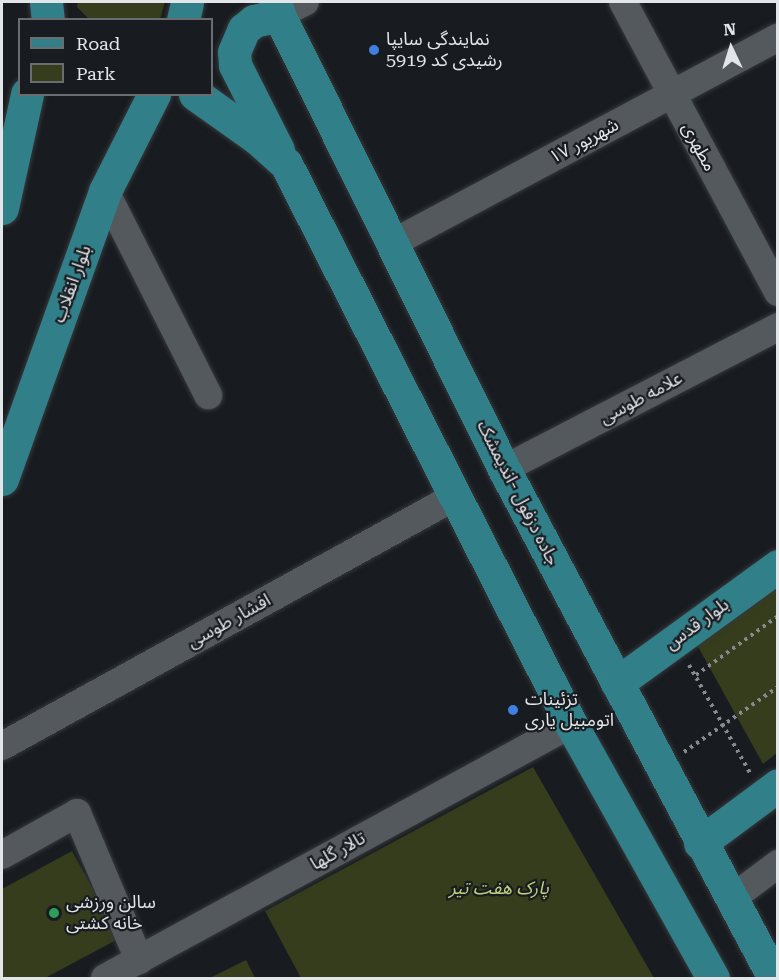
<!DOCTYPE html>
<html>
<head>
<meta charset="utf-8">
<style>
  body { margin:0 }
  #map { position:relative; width:779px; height:980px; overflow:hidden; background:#181c20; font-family:"Roboto Serif","Noto Sans Arabic",serif }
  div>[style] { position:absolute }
  .green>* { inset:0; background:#363d1c }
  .path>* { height:4px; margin-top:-2px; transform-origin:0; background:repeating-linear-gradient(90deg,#878a8e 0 3px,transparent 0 7.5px) }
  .roads { filter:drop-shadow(0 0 2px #35383b) drop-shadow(0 0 2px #35383b) }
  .minor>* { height:28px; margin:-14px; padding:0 14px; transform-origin:14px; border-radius:14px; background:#54595e }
  .major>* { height:33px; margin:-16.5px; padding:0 16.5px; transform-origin:16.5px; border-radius:16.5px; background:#318089 }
  .dots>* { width:16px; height:16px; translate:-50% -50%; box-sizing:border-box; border:3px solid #181c20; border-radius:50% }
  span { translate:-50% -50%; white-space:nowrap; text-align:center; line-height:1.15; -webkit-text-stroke:4.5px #181c20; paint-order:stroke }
  .poi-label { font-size:18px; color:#e3e6e9 }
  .left { translate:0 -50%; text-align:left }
  .street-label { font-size:18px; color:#e3e6e9 }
  .park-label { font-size:18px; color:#bed07b; font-style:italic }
  .frame { position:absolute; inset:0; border:3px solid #e3e6e9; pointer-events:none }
  .legend { position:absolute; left:18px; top:18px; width:195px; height:78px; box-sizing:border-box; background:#181c20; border:2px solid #696d70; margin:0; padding:8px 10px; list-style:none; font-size:18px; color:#e3e6e9 }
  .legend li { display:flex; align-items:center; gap:12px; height:30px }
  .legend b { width:30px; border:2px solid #696d70 }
  .north { position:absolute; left:701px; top:18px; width:60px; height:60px; -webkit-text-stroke:4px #181c20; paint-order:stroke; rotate:356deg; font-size:16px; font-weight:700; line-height:24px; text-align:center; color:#e3e6e9 }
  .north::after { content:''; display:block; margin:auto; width:21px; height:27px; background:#e3e6e9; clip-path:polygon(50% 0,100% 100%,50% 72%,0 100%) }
</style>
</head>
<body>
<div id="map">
  <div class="green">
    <div style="clip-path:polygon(78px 2px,165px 2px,160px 20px,89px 19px,77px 7px)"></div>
    <div style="clip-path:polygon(777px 585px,777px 753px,763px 764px,696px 643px)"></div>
    <div style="clip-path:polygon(533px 767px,654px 978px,301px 978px,265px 911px)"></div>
    <div style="clip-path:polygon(72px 851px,120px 938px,45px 978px,2px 978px,2px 889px)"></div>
    <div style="clip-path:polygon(246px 960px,255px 978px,210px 978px)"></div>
  </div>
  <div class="path">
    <div style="left:689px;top:665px;width:124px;rotate:60.5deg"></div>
    <div style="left:696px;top:675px;width:101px;rotate:-35.7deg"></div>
    <div style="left:684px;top:752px;width:114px;rotate:-34.7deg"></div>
  </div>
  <div class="roads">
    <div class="minor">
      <div style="left:623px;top:2px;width:329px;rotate:61.9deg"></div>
      <div style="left:279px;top:15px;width:29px;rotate:-27deg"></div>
      <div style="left:105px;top:191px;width:229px;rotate:63.2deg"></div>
      <div style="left:391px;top:244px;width:439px;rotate:-28.1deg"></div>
      <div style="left:504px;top:469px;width:309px;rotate:-27.4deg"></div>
      <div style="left:2px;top:746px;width:518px;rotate:-28.84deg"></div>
      <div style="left:2px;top:855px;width:86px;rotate:-29.2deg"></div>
      <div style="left:77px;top:813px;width:160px;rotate:67.1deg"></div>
      <div style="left:731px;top:899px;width:59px;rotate:-36.7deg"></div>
      <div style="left:105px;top:978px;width:531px;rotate:-28.59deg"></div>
    </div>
    <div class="major">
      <div style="left:46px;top:2px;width:18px;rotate:84deg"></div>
      <div style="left:275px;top:2px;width:14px;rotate:73deg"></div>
      <div style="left:279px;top:15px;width:507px;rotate:63.64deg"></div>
      <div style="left:504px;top:469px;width:576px;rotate:62.06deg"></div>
      <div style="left:183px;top:20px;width:18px;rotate:-77deg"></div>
      <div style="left:195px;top:94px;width:76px;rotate:35.4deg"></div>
      <div style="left:257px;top:138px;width:39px;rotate:42deg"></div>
      <div style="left:286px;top:164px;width:628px;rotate:63.03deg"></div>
      <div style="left:571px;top:724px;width:291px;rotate:60.8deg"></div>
      <div style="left:278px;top:150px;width:95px;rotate:-116.8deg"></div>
      <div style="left:235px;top:65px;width:13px;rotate:-94deg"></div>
      <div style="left:234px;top:52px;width:25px;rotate:-67deg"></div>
      <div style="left:244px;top:29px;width:13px;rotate:-39deg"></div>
      <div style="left:254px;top:21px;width:26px;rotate:-13deg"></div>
      <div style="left:2px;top:208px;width:117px;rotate:-77.6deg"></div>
      <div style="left:2px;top:479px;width:306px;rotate:-70.3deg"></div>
      <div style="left:105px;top:191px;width:109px;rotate:-63.2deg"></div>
      <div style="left:617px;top:683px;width:199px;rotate:-36deg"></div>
      <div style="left:700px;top:843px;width:97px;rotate:-36.6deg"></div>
    </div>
  </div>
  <div class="dots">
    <div style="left:374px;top:50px;background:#3f7fe0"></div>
    <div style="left:513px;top:710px;background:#3f7fe0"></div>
    <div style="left:54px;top:913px;background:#2e9e5b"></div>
  </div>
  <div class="poi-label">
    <span class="left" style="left:386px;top:50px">نمایندگی سایپا<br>رشیدی کد 5919</span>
    <span class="left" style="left:525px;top:710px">تزئینات<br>اتومبیل یاری</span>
    <span class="left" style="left:66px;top:913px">سالن ورزشی<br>خانه کشتی</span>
  </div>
  <div class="street-label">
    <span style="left:584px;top:141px;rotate:-28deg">۱۷ شهریور</span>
    <span style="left:699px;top:147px;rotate:62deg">مطهری</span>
    <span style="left:72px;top:284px;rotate:-70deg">بلوار انقلاب</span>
    <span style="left:641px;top:398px;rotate:-28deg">علامه طوسی</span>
    <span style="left:518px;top:493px;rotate:63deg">جاده دزفول -اندیمشک</span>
    <span style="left:229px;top:621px;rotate:-29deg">افشار طوسی</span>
    <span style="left:697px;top:624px;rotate:-36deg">بلوار قدس</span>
    <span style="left:338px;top:851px;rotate:-29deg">تالار گلها</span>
  </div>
  <div class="park-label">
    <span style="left:499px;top:888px">پارک هفت تیر</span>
  </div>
  <div class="frame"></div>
  <ul class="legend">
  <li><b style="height:8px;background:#318089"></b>Road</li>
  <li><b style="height:16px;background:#363d1c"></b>Park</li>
  </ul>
  <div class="north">N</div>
</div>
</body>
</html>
